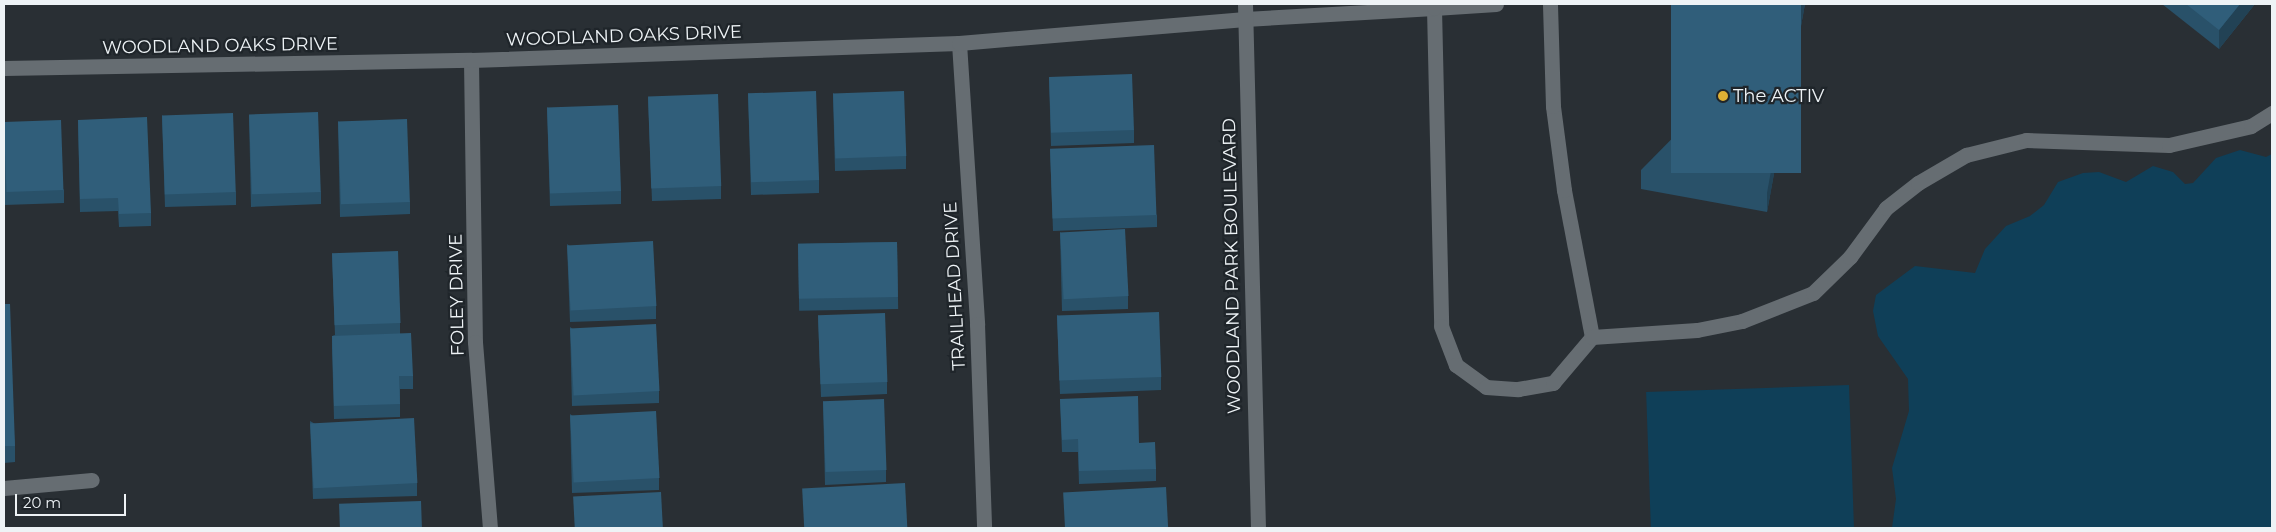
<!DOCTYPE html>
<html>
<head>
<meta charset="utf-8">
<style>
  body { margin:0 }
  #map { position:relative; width:2276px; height:532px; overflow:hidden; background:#292f34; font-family:Montserrat,sans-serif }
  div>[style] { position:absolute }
  .green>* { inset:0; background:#0f3f58; transform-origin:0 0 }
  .lane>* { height:15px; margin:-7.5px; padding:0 7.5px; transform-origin:7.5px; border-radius:7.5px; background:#666d72 }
  .street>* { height:15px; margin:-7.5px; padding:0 7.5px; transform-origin:7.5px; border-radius:7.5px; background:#666d72 }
  .secondary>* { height:15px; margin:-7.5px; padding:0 7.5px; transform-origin:7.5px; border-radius:7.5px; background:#666d72 }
  .wall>* { inset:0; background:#295169; transform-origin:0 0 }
  .shaded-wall>* { inset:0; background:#224255 }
  .building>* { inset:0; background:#305e7a; transform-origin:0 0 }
  .dots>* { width:14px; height:14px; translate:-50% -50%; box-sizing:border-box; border:2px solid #1f252a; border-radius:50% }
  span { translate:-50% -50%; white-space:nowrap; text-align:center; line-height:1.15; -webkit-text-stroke:4.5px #1f252a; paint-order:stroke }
  .street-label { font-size:18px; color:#eef3f6 }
  .poi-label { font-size:18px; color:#eef3f6 }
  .left { translate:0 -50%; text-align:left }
  .frame { position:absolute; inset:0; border:5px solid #eef3f6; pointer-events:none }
  .scale { position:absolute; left:15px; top:494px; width:111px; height:22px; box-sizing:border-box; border:2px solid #eef3f6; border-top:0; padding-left:6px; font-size:15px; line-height:18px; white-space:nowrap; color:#eef3f6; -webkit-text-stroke:4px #1f252a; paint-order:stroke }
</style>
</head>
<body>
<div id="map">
  <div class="green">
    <div style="clip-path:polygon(2240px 150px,2266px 157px,2272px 154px,2272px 528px,1892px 528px,1896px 499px,1892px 468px,1909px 411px,1908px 379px,1878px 336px,1873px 311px,1876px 295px,1915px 266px,1975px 273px,1985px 249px,2006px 226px,2030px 216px,2044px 205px,2058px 182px,2083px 173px,2099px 172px,2126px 182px,2153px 166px,2173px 172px,2185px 184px,2193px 183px,2216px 158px)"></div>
    <div style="left:1849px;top:385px;width:143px;height:203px;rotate:88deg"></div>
  </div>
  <div class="lane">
    <div style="left:1496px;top:4px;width:62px;rotate:176.3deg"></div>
    <div style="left:1434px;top:8px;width:318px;rotate:88.7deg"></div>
    <div style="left:1441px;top:326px;width:42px;rotate:69deg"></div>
    <div style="left:1456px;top:365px;width:37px;rotate:36deg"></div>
    <div style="left:1486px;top:387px;width:32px;rotate:4deg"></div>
    <div style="left:1518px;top:389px;width:36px;rotate:-10deg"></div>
    <div style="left:1553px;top:383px;width:60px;rotate:-49.7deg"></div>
    <div style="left:1592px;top:337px;width:150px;rotate:-100.8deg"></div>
    <div style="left:1564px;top:190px;width:85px;rotate:-97.5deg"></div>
    <div style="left:1553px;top:106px;width:102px;rotate:-91.7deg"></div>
    <div style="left:1245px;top:19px;width:189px;rotate:-3.3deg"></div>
    <div style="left:1434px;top:8px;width:4px;rotate:-90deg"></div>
    <div style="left:1592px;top:337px;width:105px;rotate:-3.8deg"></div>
    <div style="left:1697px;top:330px;width:46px;rotate:-11.3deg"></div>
    <div style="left:1742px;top:321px;width:76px;rotate:-21.5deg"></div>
    <div style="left:1813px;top:293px;width:52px;rotate:-44.2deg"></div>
    <div style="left:1850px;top:257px;width:61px;rotate:-53.7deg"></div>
    <div style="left:1886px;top:208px;width:41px;rotate:-38deg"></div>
    <div style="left:1918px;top:183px;width:56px;rotate:-30.3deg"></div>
    <div style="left:1966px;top:155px;width:62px;rotate:-14deg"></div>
    <div style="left:2026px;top:140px;width:143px;rotate:2deg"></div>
    <div style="left:2169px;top:145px;width:84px;rotate:-13deg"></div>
    <div style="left:2251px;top:126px;width:25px;rotate:-32deg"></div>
    <div style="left:4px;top:488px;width:88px;rotate:-5.2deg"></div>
  </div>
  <div class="street">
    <div style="left:959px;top:43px;width:282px;rotate:86.3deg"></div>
    <div style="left:977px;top:324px;width:204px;rotate:88deg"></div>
    <div style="left:471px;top:60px;width:282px;rotate:89.2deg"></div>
    <div style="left:475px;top:342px;width:187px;rotate:85.4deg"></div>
    <div style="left:4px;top:68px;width:467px;rotate:-1deg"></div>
    <div style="left:471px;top:60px;width:488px;rotate:-2deg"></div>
    <div style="left:959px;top:43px;width:287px;rotate:-4.8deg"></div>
  </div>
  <div class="secondary">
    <div style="left:1245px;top:4px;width:524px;rotate:88.58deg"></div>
  </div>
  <div class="wall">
    <div style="clip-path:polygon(1805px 4px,1767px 212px,1641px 189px,1641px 170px)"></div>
    <div style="clip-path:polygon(2162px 4px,2255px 4px,2219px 49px)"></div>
    <div style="clip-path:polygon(1049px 77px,1134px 130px,1134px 143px,1051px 146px)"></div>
    <div style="clip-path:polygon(748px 93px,819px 180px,819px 193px,751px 195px)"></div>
    <div style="clip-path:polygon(833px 93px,906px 156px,906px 169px,835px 171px)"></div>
    <div style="clip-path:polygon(648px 97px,721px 186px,721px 199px,652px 201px)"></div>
    <div style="clip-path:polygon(547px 107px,621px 191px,621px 204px,550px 206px)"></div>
    <div style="clip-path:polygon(162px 115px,236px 192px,236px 205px,165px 207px)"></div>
    <div style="clip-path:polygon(249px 115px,321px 192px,321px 204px,251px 207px)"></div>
    <div style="clip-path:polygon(78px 120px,151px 213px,151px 226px,119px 227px,118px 211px,80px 212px)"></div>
    <div style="clip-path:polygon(338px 121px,410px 202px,410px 214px,340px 217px)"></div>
    <div style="clip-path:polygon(4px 122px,64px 190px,64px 203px,4px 205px)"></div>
    <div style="clip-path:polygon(1050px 149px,1157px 215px,1157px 227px,1053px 231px)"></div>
    <div style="clip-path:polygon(1060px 232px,1128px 296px,1128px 309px,1062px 311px)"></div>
    <div style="left:897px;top:242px;width:67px;height:99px;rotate:89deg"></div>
    <div style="clip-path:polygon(567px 244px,656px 306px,656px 319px,570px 322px)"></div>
    <div style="clip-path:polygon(332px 253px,400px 323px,400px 333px,413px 376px,413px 389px,400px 389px,400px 417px,334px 419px,332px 348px,332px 336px,335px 335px)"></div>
    <div style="clip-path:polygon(4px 304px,15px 446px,15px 462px,4px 463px)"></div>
    <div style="clip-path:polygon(818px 315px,887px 382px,887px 394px,821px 397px)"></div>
    <div style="clip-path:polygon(1057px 315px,1161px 377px,1161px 390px,1060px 394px)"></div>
    <div style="clip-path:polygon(570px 327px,659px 391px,659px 403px,572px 406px)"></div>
    <div style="clip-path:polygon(1060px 399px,1139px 443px,1156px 469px,1156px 481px,1079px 484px,1078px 452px,1062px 452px)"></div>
    <div style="clip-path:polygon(823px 401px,886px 470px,886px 482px,825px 485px)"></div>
    <div style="clip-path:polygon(570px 414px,659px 478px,659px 490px,572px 493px)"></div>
    <div style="clip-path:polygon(310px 421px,417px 483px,417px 496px,313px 499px)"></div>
  </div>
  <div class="shaded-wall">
    <div style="clip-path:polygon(1801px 4px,1805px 4px,1767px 212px,1767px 193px)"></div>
    <div style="clip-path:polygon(2240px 4px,2255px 4px,2219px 49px,2219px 30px)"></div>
  </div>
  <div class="building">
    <div style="left:1671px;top:4px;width:130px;height:169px"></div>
    <div style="clip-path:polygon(2186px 4px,2240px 4px,2219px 30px)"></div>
    <div style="left:1132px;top:74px;width:56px;height:83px;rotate:88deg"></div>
    <div style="left:816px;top:91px;width:89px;height:68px;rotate:88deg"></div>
    <div style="left:904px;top:91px;width:65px;height:71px;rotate:88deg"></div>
    <div style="left:718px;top:94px;width:92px;height:70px;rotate:88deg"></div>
    <div style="left:618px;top:105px;width:86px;height:71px;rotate:88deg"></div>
    <div style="left:318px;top:112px;width:80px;height:69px;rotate:88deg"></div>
    <div style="left:233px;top:113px;width:79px;height:71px;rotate:88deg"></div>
    <div style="clip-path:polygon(147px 117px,151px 213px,119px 214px,118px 198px,80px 199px,78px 120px)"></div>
    <div style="left:407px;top:119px;width:83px;height:69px;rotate:88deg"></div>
    <div style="left:61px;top:120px;width:70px;height:57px;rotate:88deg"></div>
    <div style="left:1154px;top:145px;width:70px;height:104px;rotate:88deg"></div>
    <div style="left:1125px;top:229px;width:67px;height:65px;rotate:87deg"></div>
    <div style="left:653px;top:241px;width:65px;height:86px;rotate:87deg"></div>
    <div style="left:897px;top:242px;width:55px;height:99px;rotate:89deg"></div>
    <div style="left:398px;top:251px;width:72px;height:66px;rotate:88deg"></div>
    <div style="clip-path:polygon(4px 304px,10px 304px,15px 446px,4px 446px)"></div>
    <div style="left:1159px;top:312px;width:65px;height:102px;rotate:88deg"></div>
    <div style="left:885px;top:313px;width:69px;height:67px;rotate:88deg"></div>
    <div style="left:656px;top:324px;width:67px;height:86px;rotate:87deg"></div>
    <div style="clip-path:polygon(411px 333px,413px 376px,399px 376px,400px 404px,334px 406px,332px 336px)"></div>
    <div style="clip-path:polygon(1138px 396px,1139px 443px,1155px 442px,1156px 469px,1079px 471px,1078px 439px,1062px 440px,1060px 399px)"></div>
    <div style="left:884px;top:399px;width:71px;height:61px;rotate:88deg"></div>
    <div style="left:656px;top:411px;width:67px;height:86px;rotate:87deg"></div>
    <div style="left:414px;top:418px;width:65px;height:104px;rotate:87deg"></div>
    <div style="left:905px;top:483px;width:45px;height:103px;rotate:87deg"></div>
    <div style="left:1166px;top:487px;width:41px;height:103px;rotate:87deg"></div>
    <div style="left:661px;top:492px;width:36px;height:88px;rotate:87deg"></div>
    <div style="left:421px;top:501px;width:27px;height:82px;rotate:88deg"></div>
  </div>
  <div class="dots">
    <div style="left:1723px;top:96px;background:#dfb034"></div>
  </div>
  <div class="street-label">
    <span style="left:624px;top:36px;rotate:-2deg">WOODLAND OAKS DRIVE</span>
    <span style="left:220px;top:46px;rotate:-1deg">WOODLAND OAKS DRIVE</span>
    <span style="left:1232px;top:266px;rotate:-91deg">WOODLAND PARK BOULEVARD</span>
    <span style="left:955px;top:286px;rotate:-93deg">TRAILHEAD DRIVE</span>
    <span style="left:457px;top:295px;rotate:-91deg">FOLEY DRIVE</span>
  </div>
  <div class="poi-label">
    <span class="left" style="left:1733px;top:96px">The ACTIV</span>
  </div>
  <div class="frame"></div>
  <div class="scale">20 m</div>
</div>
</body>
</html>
